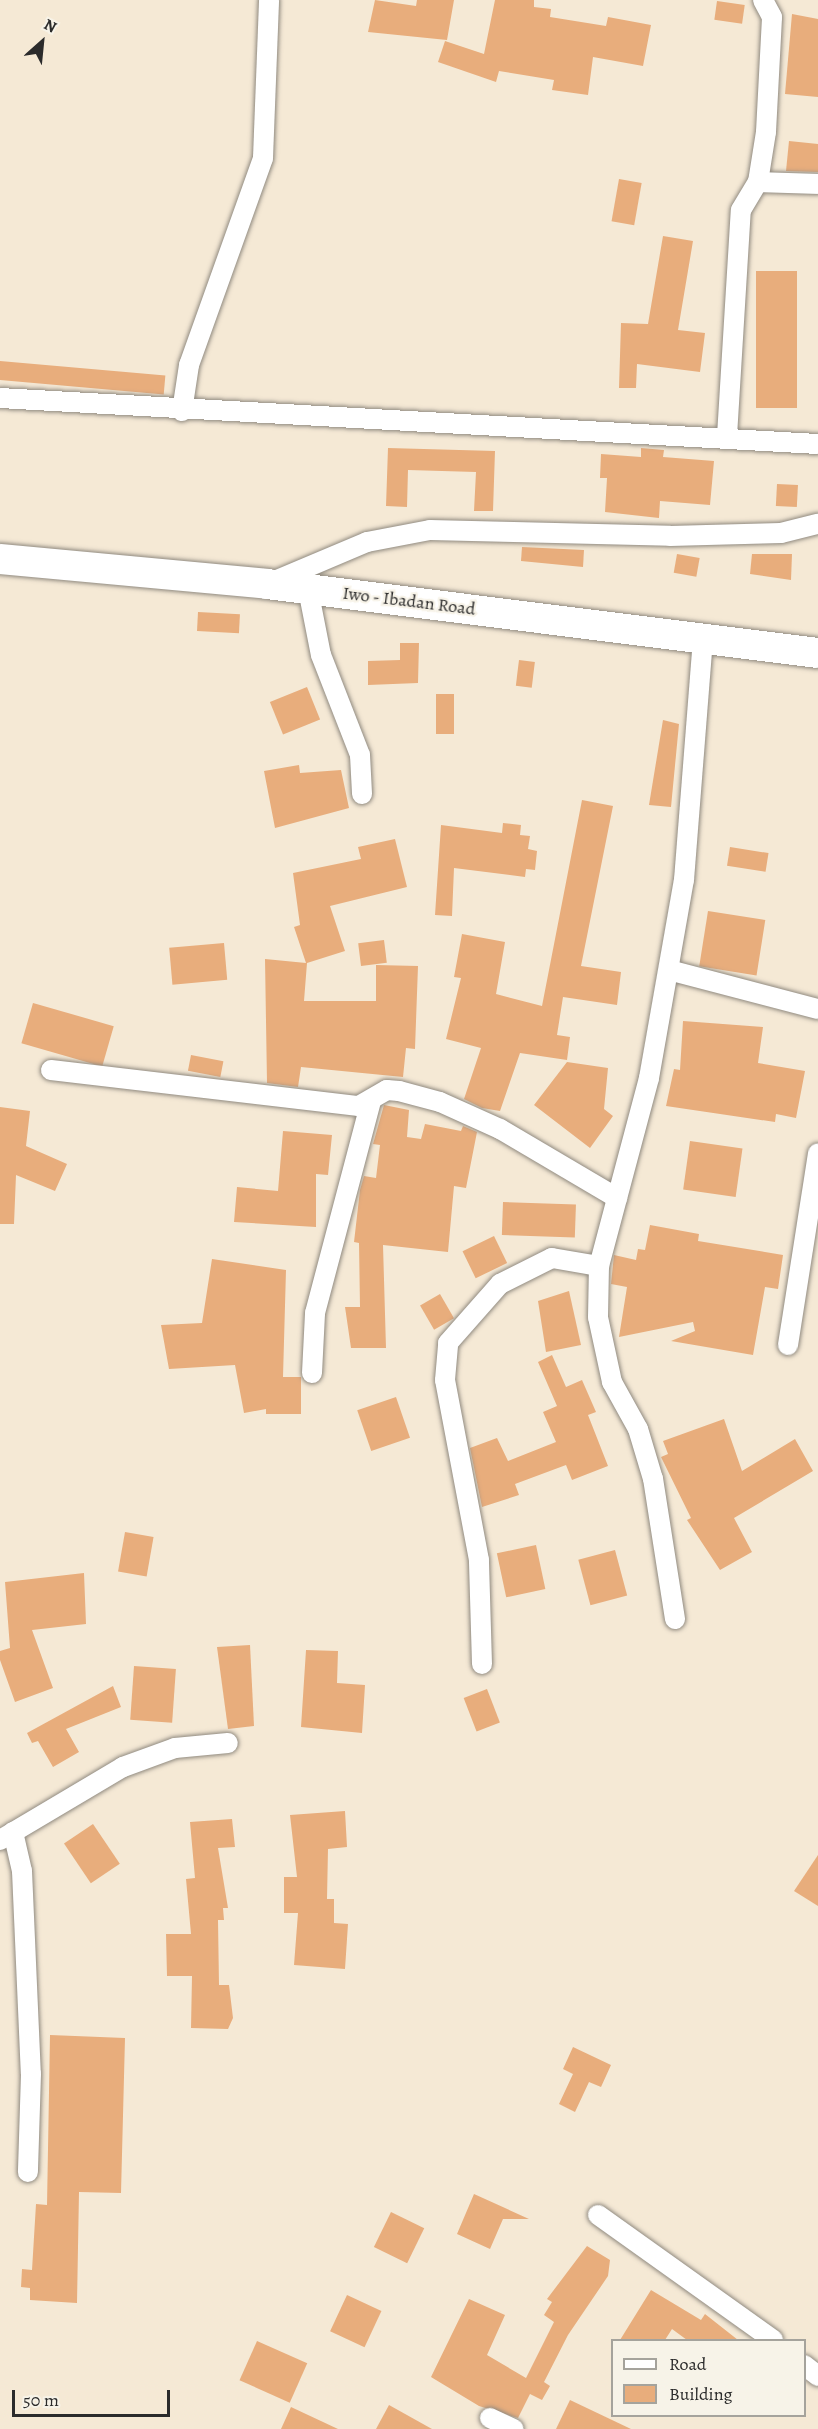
<!DOCTYPE html>
<html>
<head>
<meta charset="utf-8">
<style>
  body { margin:0 }
  #map { position:relative; width:818px; height:2429px; overflow:hidden; background:#f5e9d5; font-family:Alegreya,serif }
  div>[style] { position:absolute }
  .building>* { inset:0; background:#e8ad7c; transform-origin:0 0 }
  .roads { filter:drop-shadow(0 0 2px #908a80) drop-shadow(0 0 2px #908a80) }
  .minor>* { height:20px; margin:-10px; padding:0 10px; transform-origin:10px; border-radius:10px; background:#fff }
  .primary>* { height:30px; margin:-15px; padding:0 15px; transform-origin:15px; border-radius:15px; background:#fff }
  span { translate:-50% -50%; white-space:nowrap; text-align:center; line-height:1.15; -webkit-text-stroke:4.5px #f7f3e8; paint-order:stroke }
  .street-label { font-size:18px; color:#2b2b2b }
  .legend { position:absolute; left:611px; top:2339px; width:195px; height:78px; box-sizing:border-box; background:#f7f3e8; border:2px solid #a5a39c; margin:0; padding:8px 10px; list-style:none; font-size:18px; color:#2b2b2b }
  .legend li { display:flex; align-items:center; gap:12px; height:30px }
  .legend b { width:30px; border:2px solid #a5a39c }
  .north { position:absolute; left:12px; top:12px; width:60px; height:60px; -webkit-text-stroke:4px #f7f3e8; paint-order:stroke; rotate:27deg; font-size:16px; font-weight:700; line-height:24px; text-align:center; color:#2b2b2b }
  .north::after { content:''; display:block; margin:auto; width:21px; height:27px; background:#2b2b2b; clip-path:polygon(50% 0,100% 100%,50% 72%,0 100%) }
  .scale { position:absolute; left:12px; top:2390px; width:158px; height:27px; box-sizing:border-box; border:3px solid #2b2b2b; border-top:0; padding-left:8px; font-size:18px; line-height:21px; white-space:nowrap; color:#2b2b2b; -webkit-text-stroke:4px #f7f3e8; paint-order:stroke }
</style>
</head>
<body>
<div id="map">
  <div class="building">
    <div style="clip-path:polygon(375px 0,416px 6px,417px 0,454px 0,447px 40px,368px 32px)"></div>
    <div style="clip-path:polygon(495px 0,534px 0,534px 7px,551px 9px,550px 17px,606px 26px,608px 17px,651px 25px,643px 66px,593px 57px,588px 95px,552px 90px,554px 80px,499px 71px,496px 82px,438px 62px,445px 41px,484px 54px)"></div>
    <div style="left:717px;top:1px;width:28px;height:19px;rotate:8deg"></div>
    <div style="clip-path:polygon(792px 14px,818px 19px,818px 97px,785px 94px)"></div>
    <div style="clip-path:polygon(789px 141px,818px 144px,818px 172px,786px 171px)"></div>
    <div style="left:619px;top:179px;width:23px;height:43px;rotate:10deg"></div>
    <div style="clip-path:polygon(663px 236px,693px 241px,678px 330px,705px 333px,700px 372px,637px 364px,636px 388px,619px 388px,621px 323px,648px 324px)"></div>
    <div style="left:797px;top:271px;width:137px;height:41px;rotate:90deg"></div>
    <div style="left:0;top:361px;width:166px;height:19px;rotate:5deg"></div>
    <div style="clip-path:polygon(388px 448px,495px 451px,493px 511px,474px 511px,476px 472px,408px 470px,407px 507px,386px 506px)"></div>
    <div style="clip-path:polygon(641px 448px,664px 450px,663px 457px,714px 461px,710px 505px,660px 501px,659px 518px,605px 512px,607px 478px,600px 478px,601px 454px,641px 457px)"></div>
    <div style="left:777px;top:484px;width:21px;height:22px;rotate:3deg"></div>
    <div style="clip-path:polygon(522px 547px,584px 550px,583px 567px,521px 561px)"></div>
    <div style="left:677px;top:554px;width:23px;height:19px;rotate:10deg"></div>
    <div style="clip-path:polygon(752px 554px,792px 554px,791px 580px,750px 574px)"></div>
    <div style="left:198px;top:612px;width:42px;height:19px;rotate:3deg"></div>
    <div style="clip-path:polygon(400px 643px,419px 643px,418px 683px,368px 685px,368px 661px,400px 660px)"></div>
    <div style="left:519px;top:660px;width:16px;height:26px;rotate:7deg"></div>
    <div style="left:307px;top:687px;width:35px;height:40px;rotate:68deg"></div>
    <div style="left:436px;top:694px;width:18px;height:40px"></div>
    <div style="clip-path:polygon(663px 720px,679px 724px,671px 807px,649px 805px)"></div>
    <div style="clip-path:polygon(299px 765px,300px 773px,341px 770px,349px 808px,275px 828px,264px 771px)"></div>
    <div style="clip-path:polygon(582px 800px,613px 806px,581px 966px,621px 972px,617px 1005px,563px 997px,557px 1035px,570px 1037px,567px 1060px,520px 1053px,500px 1111px,482px 1108px,464px 1099px,481px 1048px,446px 1039px,461px 978px,454px 977px,462px 934px,505px 942px,496px 994px,542px 1006px)"></div>
    <div style="clip-path:polygon(503px 823px,521px 825px,520px 835px,530px 836px,528px 849px,537px 851px,535px 870px,526px 869px,525px 877px,454px 868px,452px 916px,435px 915px,441px 825px,502px 833px)"></div>
    <div style="clip-path:polygon(395px 839px,407px 887px,330px 906px,345px 951px,307px 963px,304px 1001px,376px 1001px,376px 965px,418px 966px,415px 1049px,406px 1048px,403px 1077px,301px 1067px,298px 1087px,267px 1083px,265px 959px,306px 963px,294px 927px,300px 925px,293px 873px,361px 859px,358px 847px)"></div>
    <div style="left:730px;top:847px;width:39px;height:19px;rotate:9deg"></div>
    <div style="left:708px;top:911px;width:58px;height:56px;rotate:9deg"></div>
    <div style="left:384px;top:940px;width:23px;height:26px;rotate:83deg"></div>
    <div style="left:224px;top:943px;width:37px;height:55px;rotate:85deg"></div>
    <div style="left:33px;top:1003px;width:84px;height:42px;rotate:16deg"></div>
    <div style="clip-path:polygon(683px 1021px,763px 1027px,758px 1063px,805px 1071px,796px 1118px,776px 1114px,775px 1122px,666px 1106px,674px 1069px,680px 1070px)"></div>
    <div style="left:191px;top:1055px;width:33px;height:16px;rotate:11deg"></div>
    <div style="clip-path:polygon(567px 1062px,608px 1068px,604px 1109px,613px 1116px,590px 1148px,534px 1105px)"></div>
    <div style="clip-path:polygon(384px 1105px,409px 1110px,407px 1137px,421px 1139px,425px 1124px,461px 1131px,463px 1126px,477px 1132px,466px 1188px,454px 1186px,448px 1252px,383px 1245px,386px 1348px,351px 1348px,345px 1307px,360px 1307px,359px 1243px,354px 1242px,360px 1190px,364px 1176px,376px 1178px,380px 1145px,373px 1144px)"></div>
    <div style="clip-path:polygon(0 1107px,30px 1111px,26px 1146px,67px 1164px,55px 1191px,16px 1175px,14px 1224px,0 1224px)"></div>
    <div style="clip-path:polygon(283px 1131px,332px 1135px,328px 1175px,316px 1174px,316px 1227px,234px 1222px,237px 1187px,278px 1191px)"></div>
    <div style="left:690px;top:1141px;width:53px;height:49px;rotate:8deg"></div>
    <div style="left:503px;top:1202px;width:73px;height:33px;rotate:2deg"></div>
    <div style="clip-path:polygon(650px 1225px,699px 1234px,698px 1241px,783px 1255px,778px 1289px,765px 1287px,753px 1355px,671px 1341px,695px 1331px,693px 1322px,619px 1337px,627px 1287px,611px 1284px,614px 1255px,636px 1260px,638px 1249px,645px 1250px)"></div>
    <div style="left:494px;top:1236px;width:30px;height:35px;rotate:64deg"></div>
    <div style="clip-path:polygon(212px 1259px,286px 1270px,283px 1377px,301px 1377px,301px 1414px,266px 1414px,266px 1409px,244px 1413px,235px 1365px,169px 1369px,161px 1325px,202px 1323px)"></div>
    <div style="clip-path:polygon(569px 1291px,581px 1345px,546px 1352px,538px 1301px)"></div>
    <div style="left:440px;top:1294px;width:28px;height:23px;rotate:60deg"></div>
    <div style="clip-path:polygon(552px 1355px,566px 1387px,582px 1380px,596px 1412px,588px 1415px,608px 1466px,572px 1480px,566px 1465px,515px 1484px,519px 1495px,482px 1507px,470px 1448px,497px 1438px,508px 1461px,556px 1442px,543px 1412px,557px 1406px,538px 1362px)"></div>
    <div style="left:396px;top:1397px;width:43px;height:41px;rotate:71deg"></div>
    <div style="clip-path:polygon(724px 1419px,742px 1471px,795px 1439px,813px 1471px,734px 1518px,752px 1552px,720px 1570px,687px 1520px,691px 1518px,661px 1457px,668px 1454px,663px 1441px)"></div>
    <div style="left:125px;top:1532px;width:29px;height:40px;rotate:10deg"></div>
    <div style="left:536px;top:1545px;width:45px;height:40px;rotate:78deg"></div>
    <div style="left:615px;top:1550px;width:47px;height:38px;rotate:75deg"></div>
    <div style="clip-path:polygon(84px 1573px,86px 1624px,32px 1630px,53px 1688px,15px 1702px,0 1660px,0 1651px,10px 1648px,5px 1582px)"></div>
    <div style="clip-path:polygon(250px 1645px,254px 1726px,228px 1729px,217px 1647px)"></div>
    <div style="clip-path:polygon(306px 1650px,338px 1651px,337px 1683px,365px 1685px,362px 1733px,301px 1727px)"></div>
    <div style="left:134px;top:1666px;width:42px;height:54px;rotate:4deg"></div>
    <div style="clip-path:polygon(113px 1686px,121px 1707px,66px 1729px,79px 1752px,53px 1767px,38px 1741px,32px 1743px,27px 1733px)"></div>
    <div style="left:487px;top:1689px;width:36px;height:25px;rotate:69deg"></div>
    <div style="clip-path:polygon(345px 1811px,347px 1847px,328px 1849px,327px 1899px,334px 1899px,334px 1923px,348px 1924px,345px 1969px,294px 1965px,298px 1913px,284px 1913px,284px 1877px,297px 1877px,290px 1815px)"></div>
    <div style="clip-path:polygon(232px 1819px,235px 1847px,218px 1848px,228px 1908px,223px 1908px,224px 1920px,218px 1920px,219px 1985px,229px 1985px,233px 2018px,228px 2029px,191px 2028px,192px 1976px,167px 1976px,166px 1934px,191px 1934px,186px 1879px,195px 1878px,190px 1822px)"></div>
    <div style="left:93px;top:1824px;width:48px;height:35px;rotate:56deg"></div>
    <div style="clip-path:polygon(818px 1855px,818px 1906px,794px 1891px)"></div>
    <div style="clip-path:polygon(50px 2035px,125px 2038px,121px 2193px,79px 2192px,77px 2303px,30px 2300px,30px 2288px,21px 2287px,22px 2269px,32px 2270px,36px 2204px,47px 2205px)"></div>
    <div style="clip-path:polygon(573px 2047px,611px 2065px,601px 2087px,589px 2082px,575px 2112px,559px 2104px,573px 2074px,563px 2069px)"></div>
    <div style="clip-path:polygon(474px 2194px,529px 2219px,503px 2219px,490px 2249px,457px 2234px)"></div>
    <div style="left:391px;top:2212px;width:37px;height:39px;rotate:26deg"></div>
    <div style="clip-path:polygon(587px 2246px,610px 2260px,608px 2276px,568px 2335px,544px 2382px,550px 2386px,542px 2400px,530px 2394px,518px 2418px,479px 2406px,431px 2377px,469px 2299px,505px 2315px,487px 2355px,526px 2378px,554px 2322px,544px 2315px,552px 2302px,547px 2299px)"></div>
    <div style="clip-path:polygon(651px 2290px,701px 2320px,705px 2314px,738px 2340px,687px 2340px,672px 2329px,665px 2340px,620px 2340px)"></div>
    <div style="left:347px;top:2295px;width:38px;height:40px;rotate:25deg"></div>
    <div style="left:257px;top:2341px;width:55px;height:43px;rotate:24deg"></div>
    <div style="clip-path:polygon(570px 2400px,631px 2429px,556px 2429px)"></div>
    <div style="clip-path:polygon(389px 2405px,432px 2429px,376px 2429px)"></div>
    <div style="clip-path:polygon(291px 2407px,338px 2429px,281px 2429px)"></div>
  </div>
  <div class="roads">
    <div class="minor">
      <div style="left:758px;top:182px;width:60px;rotate:1.9deg"></div>
      <div style="left:0;top:398px;width:819px;rotate:3.22deg"></div>
      <div style="left:182px;top:411px;width:47px;rotate:-81.3deg"></div>
      <div style="left:189px;top:365px;width:220px;rotate:-70.3deg"></div>
      <div style="left:263px;top:158px;width:158px;rotate:-87.8deg"></div>
      <div style="left:727px;top:436px;width:226px;rotate:-86.5deg"></div>
      <div style="left:741px;top:210px;width:33px;rotate:-59deg"></div>
      <div style="left:758px;top:182px;width:51px;rotate:-80.9deg"></div>
      <div style="left:766px;top:132px;width:115px;rotate:-87deg"></div>
      <div style="left:772px;top:17px;width:19px;rotate:-118deg"></div>
      <div style="left:270px;top:583px;width:105px;rotate:-22.9deg"></div>
      <div style="left:367px;top:542px;width:64px;rotate:-10.8deg"></div>
      <div style="left:430px;top:530px;width:240px;rotate:1.4deg"></div>
      <div style="left:670px;top:536px;width:111px;rotate:-1.5deg"></div>
      <div style="left:781px;top:533px;width:38px;rotate:-14deg"></div>
      <div style="left:308px;top:589px;width:67px;rotate:78.9deg"></div>
      <div style="left:321px;top:655px;width:107px;rotate:68.7deg"></div>
      <div style="left:360px;top:755px;width:39px;rotate:87deg"></div>
      <div style="left:669px;top:970px;width:154px;rotate:14.7deg"></div>
      <div style="left:51px;top:1070px;width:310px;rotate:6.7deg"></div>
      <div style="left:359px;top:1106px;width:32px;rotate:-30deg"></div>
      <div style="left:387px;top:1090px;width:12px;rotate:5deg"></div>
      <div style="left:399px;top:1091px;width:42px;rotate:15deg"></div>
      <div style="left:440px;top:1102px;width:66px;rotate:24.2deg"></div>
      <div style="left:500px;top:1129px;width:136px;rotate:30.5deg"></div>
      <div style="left:788px;top:1345px;width:194px;rotate:-81.1deg"></div>
      <div style="left:312px;top:1373px;width:60px;rotate:-87.1deg"></div>
      <div style="left:315px;top:1313px;width:219px;rotate:-75.2deg"></div>
      <div style="left:675px;top:1619px;width:142px;rotate:-98.9deg"></div>
      <div style="left:653px;top:1479px;width:52px;rotate:-106.7deg"></div>
      <div style="left:638px;top:1429px;width:54px;rotate:-119deg"></div>
      <div style="left:612px;top:1382px;width:66px;rotate:-102.2deg"></div>
      <div style="left:598px;top:1317px;width:51px;rotate:-88.9deg"></div>
      <div style="left:599px;top:1266px;width:195px;rotate:-75.1deg"></div>
      <div style="left:649px;top:1078px;width:201px;rotate:-80deg"></div>
      <div style="left:684px;top:880px;width:244px;rotate:-85.5deg"></div>
      <div style="left:482px;top:1664px;width:104px;rotate:-91.7deg"></div>
      <div style="left:479px;top:1560px;width:183px;rotate:-100.7deg"></div>
      <div style="left:445px;top:1380px;width:37px;rotate:-85deg"></div>
      <div style="left:448px;top:1343px;width:79px;rotate:-48.6deg"></div>
      <div style="left:500px;top:1284px;width:58px;rotate:-26.6deg"></div>
      <div style="left:552px;top:1258px;width:48px;rotate:9.7deg"></div>
      <div style="left:13px;top:1832px;width:40px;rotate:77deg"></div>
      <div style="left:22px;top:1871px;width:203px;rotate:87.5deg"></div>
      <div style="left:31px;top:2074px;width:98px;rotate:91.8deg"></div>
      <div style="left:0;top:1840px;width:143px;rotate:-30.7deg"></div>
      <div style="left:123px;top:1767px;width:55px;rotate:-20.1deg"></div>
      <div style="left:175px;top:1748px;width:53px;rotate:-5.4deg"></div>
      <div style="left:598px;top:2215px;width:215px;rotate:35.5deg"></div>
      <div style="left:804px;top:2365px;width:18px;rotate:38deg"></div>
      <div style="left:490px;top:2418px;width:26px;rotate:25deg"></div>
    </div>
    <div class="primary">
      <div style="left:0;top:559px;width:268px;rotate:5.3deg"></div>
      <div style="left:267px;top:584px;width:555px;rotate:7.14deg"></div>
    </div>
  </div>
  <div class="street-label">
    <span style="left:409px;top:601px;rotate:7deg">Iwo - Ibadan Road</span>
  </div>
  <ul class="legend">
  <li><b style="height:8px;background:#fff"></b>Road</li>
  <li><b style="height:16px;background:#e8ad7c"></b>Building</li>
  </ul>
  <div class="north">N</div>
  <div class="scale">50 m</div>
</div>
</body>
</html>
